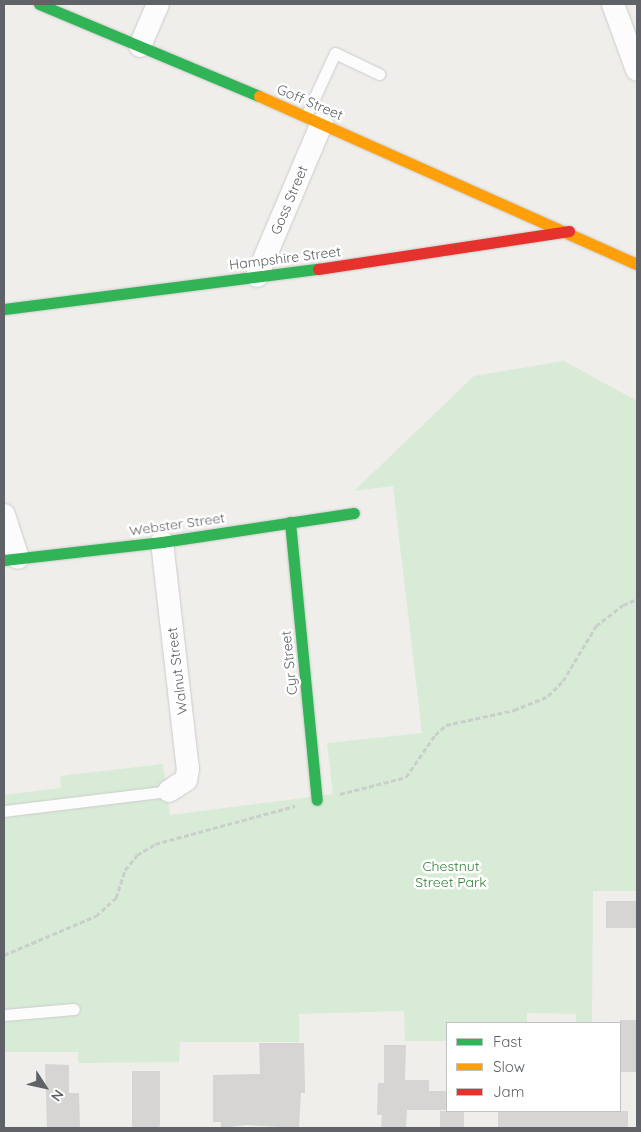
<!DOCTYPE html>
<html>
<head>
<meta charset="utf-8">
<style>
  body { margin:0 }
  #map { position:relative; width:641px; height:1132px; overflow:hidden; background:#efeeea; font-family:Quicksand,sans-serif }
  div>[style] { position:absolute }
  .green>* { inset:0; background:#d8ebd6 }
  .building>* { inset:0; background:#d6d5d3; transform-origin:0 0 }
  .path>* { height:3px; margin-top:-1.5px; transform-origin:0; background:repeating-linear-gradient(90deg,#cacfcc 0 5px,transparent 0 7.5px) }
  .roads { filter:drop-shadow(0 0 1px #cbcccc) drop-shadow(0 0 1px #cbcccc) }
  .lane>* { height:11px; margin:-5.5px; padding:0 5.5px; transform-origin:5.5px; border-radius:5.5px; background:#fdfcfc }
  .street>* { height:22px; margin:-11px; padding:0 11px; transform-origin:11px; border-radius:11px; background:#fdfcfc }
  .fast>* { height:11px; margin:-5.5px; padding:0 5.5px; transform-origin:5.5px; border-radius:5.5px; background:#30b455 }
  .slow>* { height:11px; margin:-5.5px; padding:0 5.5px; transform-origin:5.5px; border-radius:5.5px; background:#ff9f0a }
  .jam>* { height:11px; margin:-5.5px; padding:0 5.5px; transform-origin:5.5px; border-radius:5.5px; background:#e5322d }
  span { translate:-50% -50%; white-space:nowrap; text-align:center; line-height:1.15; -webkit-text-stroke:5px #fff; paint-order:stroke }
  .street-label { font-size:14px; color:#5f6368 }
  .park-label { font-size:14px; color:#348238 }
  .frame { position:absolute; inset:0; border:5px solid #5f6368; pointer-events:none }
  .legend { position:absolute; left:446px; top:1022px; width:175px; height:90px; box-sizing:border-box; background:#fff; border:1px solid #bfc1c3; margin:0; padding:6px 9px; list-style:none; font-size:15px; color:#5f6368 }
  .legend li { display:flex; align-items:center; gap:10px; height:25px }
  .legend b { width:25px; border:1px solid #bfc1c3 }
  .north { position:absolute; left:20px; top:1062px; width:50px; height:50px; -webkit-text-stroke:4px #fff; paint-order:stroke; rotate:125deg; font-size:14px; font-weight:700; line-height:20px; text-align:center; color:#5f6368 }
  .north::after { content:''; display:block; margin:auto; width:18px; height:22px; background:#5f6368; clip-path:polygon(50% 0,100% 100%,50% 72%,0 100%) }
</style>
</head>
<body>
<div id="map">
  <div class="green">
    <div style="clip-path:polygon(564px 361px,637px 401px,637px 891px,593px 891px,592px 1023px,576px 1023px,576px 1014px,527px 1013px,527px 1023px,447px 1023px,447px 1041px,405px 1041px,404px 1011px,299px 1014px,299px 1042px,180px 1042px,179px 1062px,78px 1063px,78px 1052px,4px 1052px,4px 795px,61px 788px,60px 776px,163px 764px,170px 815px,333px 794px,327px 743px,422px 733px,393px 486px,354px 491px,474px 376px)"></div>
  </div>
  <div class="building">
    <div style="left:637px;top:901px;width:27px;height:31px;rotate:90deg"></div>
    <div style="left:620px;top:1020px;width:17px;height:52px"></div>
    <div style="clip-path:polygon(259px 1043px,304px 1043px,305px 1093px,301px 1093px,299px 1128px,247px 1125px,221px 1128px,221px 1122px,213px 1122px,213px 1075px,260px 1074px)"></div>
    <div style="clip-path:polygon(384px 1045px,406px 1045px,405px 1080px,429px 1080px,429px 1091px,447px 1091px,447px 1110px,407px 1110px,406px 1128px,381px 1128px,382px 1115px,377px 1115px,378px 1083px,384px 1083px)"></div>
    <div style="clip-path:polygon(45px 1064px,69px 1065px,69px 1093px,79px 1093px,80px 1128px,47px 1128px)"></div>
    <div style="clip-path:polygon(132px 1071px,160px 1071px,160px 1126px,156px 1128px,132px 1127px)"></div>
    <div style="left:440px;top:1111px;width:24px;height:17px"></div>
    <div style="left:498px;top:1111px;width:130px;height:17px"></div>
  </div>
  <div class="path">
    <div style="left:340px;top:794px;width:68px;rotate:-14.4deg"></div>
    <div style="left:406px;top:777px;width:51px;rotate:-55.4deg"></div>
    <div style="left:435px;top:735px;width:15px;rotate:-42deg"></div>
    <div style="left:446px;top:725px;width:70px;rotate:-12.4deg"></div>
    <div style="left:514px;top:710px;width:37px;rotate:-22deg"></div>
    <div style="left:548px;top:696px;width:21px;rotate:-45deg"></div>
    <div style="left:563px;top:681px;width:64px;rotate:-59deg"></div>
    <div style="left:596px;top:626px;width:34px;rotate:-38deg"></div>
    <div style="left:623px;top:605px;width:15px;rotate:-23deg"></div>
    <div style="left:4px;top:955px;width:100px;rotate:-23deg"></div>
    <div style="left:96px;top:916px;width:27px;rotate:-42deg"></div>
    <div style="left:116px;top:898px;width:29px;rotate:-72deg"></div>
    <div style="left:125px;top:870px;width:19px;rotate:-51deg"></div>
    <div style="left:137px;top:855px;width:21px;rotate:-31deg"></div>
    <div style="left:155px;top:844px;width:145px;rotate:-15.2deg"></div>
  </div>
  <div class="roads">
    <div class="lane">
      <div style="left:306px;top:116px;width:69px;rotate:-65.3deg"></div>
      <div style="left:335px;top:53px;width:49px;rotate:25.5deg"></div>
      <div style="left:4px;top:811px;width:166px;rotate:-6.9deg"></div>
      <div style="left:4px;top:1015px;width:70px;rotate:-4.9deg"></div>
    </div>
    <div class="street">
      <div style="left:613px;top:4px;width:70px;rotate:70deg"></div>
      <div style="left:140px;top:46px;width:46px;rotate:-66.8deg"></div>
      <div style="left:257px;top:276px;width:166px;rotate:-67deg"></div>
      <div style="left:4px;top:515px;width:45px;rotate:72deg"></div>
      <div style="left:162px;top:542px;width:228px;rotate:83.5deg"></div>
      <div style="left:188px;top:769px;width:11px;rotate:100deg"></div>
      <div style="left:186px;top:780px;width:20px;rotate:147deg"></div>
    </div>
    <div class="fast">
      <div style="left:39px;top:4px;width:238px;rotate:22.7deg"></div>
      <div style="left:4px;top:309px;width:317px;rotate:-7.3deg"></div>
      <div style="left:290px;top:522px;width:279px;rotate:84.5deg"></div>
      <div style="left:4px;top:560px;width:159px;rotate:-6.5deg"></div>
      <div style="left:162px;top:542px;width:194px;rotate:-8.6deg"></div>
    </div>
    <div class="slow">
      <div style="left:259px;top:96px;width:414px;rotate:24deg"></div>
    </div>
    <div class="jam">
      <div style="left:318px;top:269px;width:254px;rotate:-8.6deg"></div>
    </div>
  </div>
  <div class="street-label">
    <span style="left:310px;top:102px;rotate:23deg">Goff Street</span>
    <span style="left:289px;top:200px;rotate:-67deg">Goss Street</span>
    <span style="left:285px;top:258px;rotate:-7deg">Hampshire Street</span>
    <span style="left:177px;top:524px;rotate:-8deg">Webster Street</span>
    <span style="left:289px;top:663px;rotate:-96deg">Cyr Street</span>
    <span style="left:177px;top:671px;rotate:-97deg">Walnut Street</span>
  </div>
  <div class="park-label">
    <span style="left:451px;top:874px">Chestnut<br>Street Park</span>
  </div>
  <div class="frame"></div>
  <ul class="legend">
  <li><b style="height:6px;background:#30b455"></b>Fast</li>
  <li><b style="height:6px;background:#ff9f0a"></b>Slow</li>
  <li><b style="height:6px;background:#e5322d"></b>Jam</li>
  </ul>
  <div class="north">N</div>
</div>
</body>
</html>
